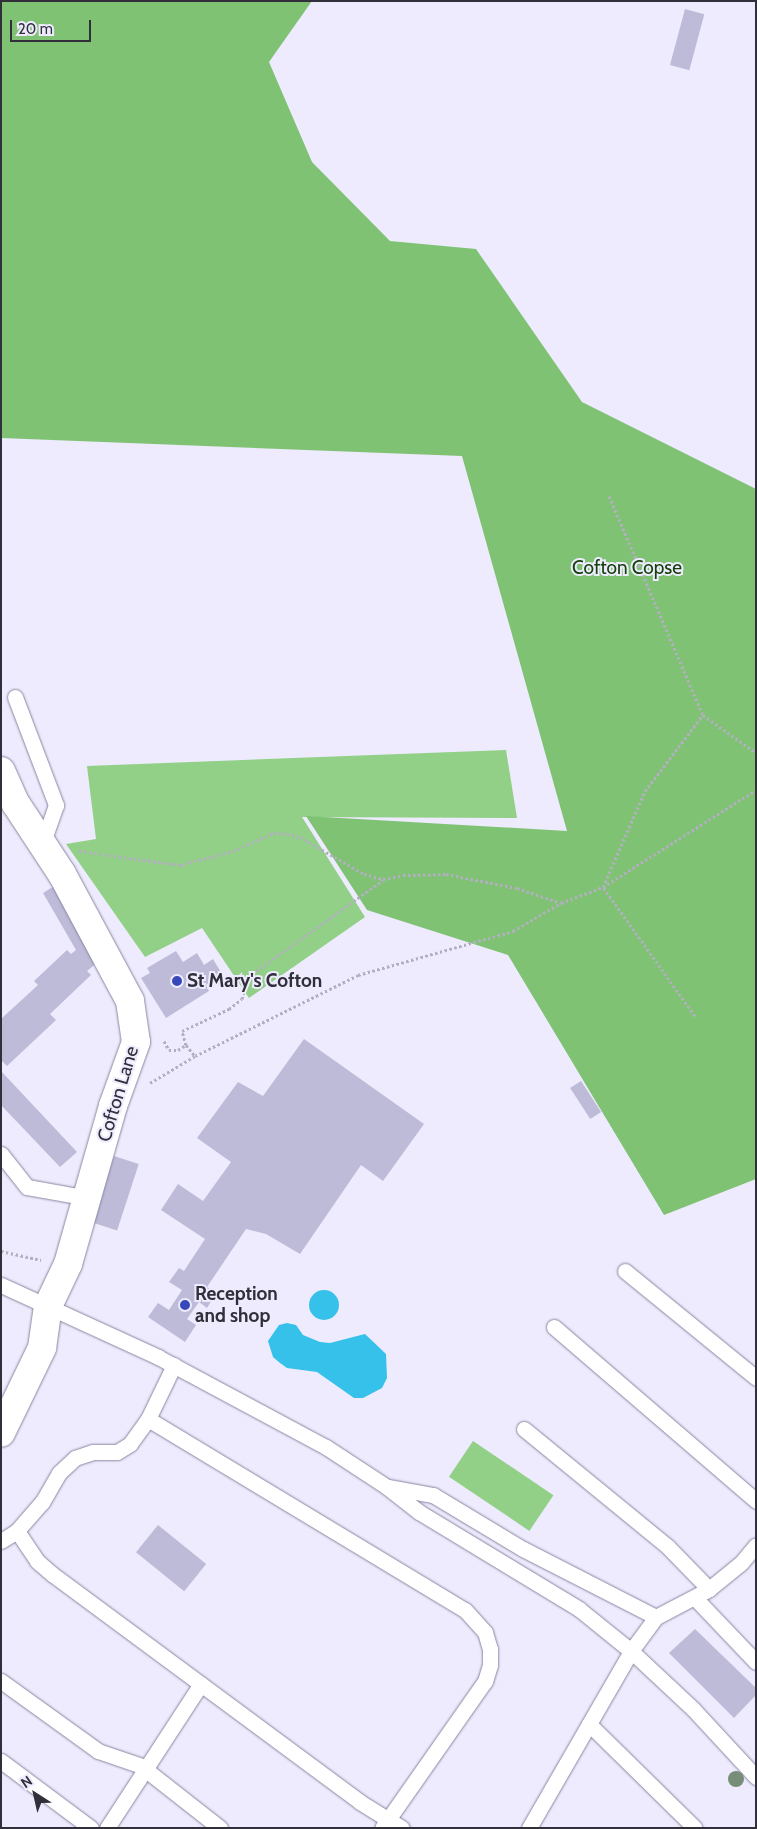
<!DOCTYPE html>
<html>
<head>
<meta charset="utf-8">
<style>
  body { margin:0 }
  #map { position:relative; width:757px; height:1829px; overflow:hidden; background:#edebfd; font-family:Cabin,sans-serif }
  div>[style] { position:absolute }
  .green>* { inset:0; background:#91d086; transform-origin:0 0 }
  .forest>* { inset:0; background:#80c274 }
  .water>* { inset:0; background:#36c1ea }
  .round { border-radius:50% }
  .building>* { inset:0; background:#bdbbd8; transform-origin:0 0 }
  .path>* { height:3px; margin-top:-1.5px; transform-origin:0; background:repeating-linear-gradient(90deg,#b2b0c0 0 2.5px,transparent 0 5px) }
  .roads { filter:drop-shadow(0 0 1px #8a86a1) drop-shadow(0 0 1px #8a86a1) }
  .service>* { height:15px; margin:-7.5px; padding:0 7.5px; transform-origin:7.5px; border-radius:7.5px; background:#fff }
  .minor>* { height:28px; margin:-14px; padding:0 14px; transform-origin:14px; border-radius:14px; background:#fff }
  .trees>* { width:16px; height:16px; margin:-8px; border-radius:50%; background:#768d78 }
  .dots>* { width:14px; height:14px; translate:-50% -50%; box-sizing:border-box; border:2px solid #edebfd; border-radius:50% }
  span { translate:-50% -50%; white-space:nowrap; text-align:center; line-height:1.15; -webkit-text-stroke:4px #edebfd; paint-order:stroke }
  .park-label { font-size:19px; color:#14400b }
  .poi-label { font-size:19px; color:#302f3a; font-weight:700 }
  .left { translate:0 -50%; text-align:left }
  .street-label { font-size:19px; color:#302f3a }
  .frame { position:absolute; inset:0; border:2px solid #302f3a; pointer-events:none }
  .north { position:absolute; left:10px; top:1769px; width:50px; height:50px; -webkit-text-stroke:4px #edebfd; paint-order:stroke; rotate:325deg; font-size:14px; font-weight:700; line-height:20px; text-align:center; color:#302f3a }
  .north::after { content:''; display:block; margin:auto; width:18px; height:22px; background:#302f3a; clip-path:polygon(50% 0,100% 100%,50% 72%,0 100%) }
  .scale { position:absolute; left:10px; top:20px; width:81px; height:22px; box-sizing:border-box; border:2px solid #302f3a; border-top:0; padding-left:6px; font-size:15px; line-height:18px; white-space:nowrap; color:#302f3a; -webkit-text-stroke:4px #edebfd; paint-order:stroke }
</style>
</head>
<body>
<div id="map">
  <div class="green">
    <div style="clip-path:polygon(506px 750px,517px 818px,302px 817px,365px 917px,249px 998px,202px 928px,145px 957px,66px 844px,96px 839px,87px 766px)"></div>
    <div style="left:473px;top:1441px;width:97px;height:43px;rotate:34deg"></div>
  </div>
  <div class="forest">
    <div style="clip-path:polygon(1px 1px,312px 1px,269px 62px,312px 162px,390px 241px,476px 249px,582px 402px,756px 489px,756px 1179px,664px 1215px,508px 955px,367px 910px,306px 816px,567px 831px,462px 456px,1px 438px)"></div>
  </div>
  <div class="water">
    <div class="round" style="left:309px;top:1290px;width:30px;height:30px"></div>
    <div style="clip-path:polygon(287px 1323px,296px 1325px,303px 1335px,320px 1342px,330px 1343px,365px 1334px,386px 1354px,387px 1378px,382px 1388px,363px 1398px,354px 1398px,317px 1372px,287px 1368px,280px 1363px,273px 1357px,268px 1341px,279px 1325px)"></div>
  </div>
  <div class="building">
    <div style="left:685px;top:9px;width:20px;height:58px;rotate:15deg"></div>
    <div style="clip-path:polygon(56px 885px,98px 962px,87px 971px,91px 975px,50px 1014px,56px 1020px,7px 1066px,1px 1060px,1px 1019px,38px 985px,34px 981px,67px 950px,71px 954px,76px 950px,43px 893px)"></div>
    <div style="clip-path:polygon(176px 951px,183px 962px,197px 953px,204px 965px,213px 959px,222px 974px,206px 985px,209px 991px,166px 1018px,141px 978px,150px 973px,147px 968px)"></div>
    <div style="clip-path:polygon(304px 1039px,424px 1124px,383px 1181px,361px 1165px,300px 1254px,266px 1234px,246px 1229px,207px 1287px,216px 1293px,207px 1308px,199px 1302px,187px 1319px,196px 1325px,185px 1342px,148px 1317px,158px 1303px,169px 1310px,182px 1290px,169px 1282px,179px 1268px,184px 1271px,205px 1239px,161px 1210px,178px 1184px,203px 1201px,231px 1162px,197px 1138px,238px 1082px,263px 1096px)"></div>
    <div style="clip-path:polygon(1px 1071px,77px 1152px,60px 1167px,1px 1105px)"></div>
    <div style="left:581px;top:1081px;width:37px;height:13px;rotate:57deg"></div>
    <div style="left:114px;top:1156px;width:26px;height:70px;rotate:18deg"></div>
    <div style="left:158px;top:1525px;width:62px;height:35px;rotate:39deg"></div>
    <div style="clip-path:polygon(695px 1629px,756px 1688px,756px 1695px,734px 1718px,669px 1653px)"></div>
  </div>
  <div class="path">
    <div style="left:609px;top:496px;width:238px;rotate:66.8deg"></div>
    <div style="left:703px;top:715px;width:65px;rotate:35.6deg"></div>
    <div style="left:79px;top:851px;width:102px;rotate:7.9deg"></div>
    <div style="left:180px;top:865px;width:55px;rotate:-14.8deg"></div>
    <div style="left:233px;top:851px;width:44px;rotate:-24.2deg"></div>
    <div style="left:273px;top:833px;width:14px;rotate:4deg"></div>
    <div style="left:287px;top:834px;width:13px;rotate:13deg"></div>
    <div style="left:300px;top:837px;width:74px;rotate:30deg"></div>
    <div style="left:364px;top:874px;width:20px;rotate:15deg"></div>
    <div style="left:383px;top:879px;width:20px;rotate:-11deg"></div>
    <div style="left:403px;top:875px;width:43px;rotate:-1.3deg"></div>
    <div style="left:446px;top:874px;width:72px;rotate:11.2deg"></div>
    <div style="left:517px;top:888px;width:46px;rotate:18.8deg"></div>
    <div style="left:695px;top:1016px;width:158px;rotate:-125.5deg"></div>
    <div style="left:603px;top:887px;width:105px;rotate:-66.4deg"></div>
    <div style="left:645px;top:791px;width:96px;rotate:-52.7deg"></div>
    <div style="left:164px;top:1041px;width:10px;rotate:61deg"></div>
    <div style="left:169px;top:1050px;width:9px"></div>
    <div style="left:178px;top:1050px;width:9px;rotate:-32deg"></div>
    <div style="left:186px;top:1045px;width:15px;rotate:-106deg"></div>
    <div style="left:182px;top:1031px;width:52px;rotate:-25.1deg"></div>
    <div style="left:229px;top:1009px;width:16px;rotate:-38deg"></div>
    <div style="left:242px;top:999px;width:23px;rotate:-75deg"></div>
    <div style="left:248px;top:977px;width:166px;rotate:-35.7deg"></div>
    <div style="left:186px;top:1045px;width:14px;rotate:51deg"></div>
    <div style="left:150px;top:1083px;width:52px;rotate:-31deg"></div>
    <div style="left:195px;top:1056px;width:182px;rotate:-26.4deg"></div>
    <div style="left:358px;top:975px;width:161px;rotate:-15.8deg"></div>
    <div style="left:513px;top:931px;width:56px;rotate:-30.3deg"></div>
    <div style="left:561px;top:903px;width:45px;rotate:-20.9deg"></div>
    <div style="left:603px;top:887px;width:181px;rotate:-32.4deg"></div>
    <div style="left:1px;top:1251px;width:41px;rotate:12.7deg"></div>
  </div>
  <div class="roads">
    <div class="service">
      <div style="left:15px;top:697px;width:116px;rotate:69.2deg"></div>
      <div style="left:56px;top:805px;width:42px;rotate:109.3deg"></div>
      <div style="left:1px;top:1154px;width:42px;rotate:51.8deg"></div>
      <div style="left:27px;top:1187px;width:62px;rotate:10.2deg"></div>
      <div style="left:625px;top:1271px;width:169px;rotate:39.2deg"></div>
      <div style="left:1px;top:1285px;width:173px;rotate:24.6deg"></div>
      <div style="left:158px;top:1357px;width:191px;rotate:28.2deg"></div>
      <div style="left:326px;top:1447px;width:73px;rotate:33.3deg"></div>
      <div style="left:387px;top:1487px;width:41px;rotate:38deg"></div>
      <div style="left:419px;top:1512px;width:187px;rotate:31.2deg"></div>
      <div style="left:579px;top:1609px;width:67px;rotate:38.9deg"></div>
      <div style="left:631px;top:1651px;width:85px;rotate:43.1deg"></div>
      <div style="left:693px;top:1709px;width:93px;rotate:47.2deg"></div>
      <div style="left:554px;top:1327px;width:267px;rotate:40.7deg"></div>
      <div style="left:174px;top:1365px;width:60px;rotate:115.7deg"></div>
      <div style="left:148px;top:1419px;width:31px;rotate:126deg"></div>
      <div style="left:130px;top:1444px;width:15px;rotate:148deg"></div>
      <div style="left:117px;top:1452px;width:24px;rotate:180deg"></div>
      <div style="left:93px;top:1452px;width:19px;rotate:162deg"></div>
      <div style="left:75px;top:1458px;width:22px;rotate:137deg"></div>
      <div style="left:59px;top:1473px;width:34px;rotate:120deg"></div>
      <div style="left:42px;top:1502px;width:38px;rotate:131deg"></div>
      <div style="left:17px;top:1531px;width:36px;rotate:56deg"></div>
      <div style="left:37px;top:1561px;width:20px;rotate:41deg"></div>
      <div style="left:52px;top:1574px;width:383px;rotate:36.5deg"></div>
      <div style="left:360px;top:1802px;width:49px;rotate:31.8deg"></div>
      <div style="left:148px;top:1419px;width:370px;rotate:31.1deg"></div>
      <div style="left:465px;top:1610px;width:30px;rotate:48deg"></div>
      <div style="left:485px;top:1632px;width:18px;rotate:74deg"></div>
      <div style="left:490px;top:1649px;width:16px;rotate:90deg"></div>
      <div style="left:490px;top:1665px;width:17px;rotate:107deg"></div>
      <div style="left:485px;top:1681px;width:179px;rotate:125deg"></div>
      <div style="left:524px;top:1429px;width:186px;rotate:39.3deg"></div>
      <div style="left:668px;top:1547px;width:59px;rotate:45.7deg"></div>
      <div style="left:388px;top:1487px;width:46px;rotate:10.1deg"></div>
      <div style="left:433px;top:1495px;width:105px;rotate:31deg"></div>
      <div style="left:523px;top:1549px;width:149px;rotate:27.1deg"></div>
      <div style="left:1px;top:1541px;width:19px;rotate:-32deg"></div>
      <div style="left:695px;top:1598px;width:88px;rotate:46.4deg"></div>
      <div style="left:1px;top:1681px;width:120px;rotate:35.8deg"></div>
      <div style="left:98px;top:1751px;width:53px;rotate:18.8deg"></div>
      <div style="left:589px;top:1724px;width:148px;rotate:44.5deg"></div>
      <div style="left:1px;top:1761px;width:112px;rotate:36.7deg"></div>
      <div style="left:146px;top:1770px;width:94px;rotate:38.1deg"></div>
      <div style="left:107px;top:1828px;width:172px;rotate:-56.9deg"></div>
      <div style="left:529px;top:1828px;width:204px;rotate:-60deg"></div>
      <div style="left:631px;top:1651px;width:42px;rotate:-53.7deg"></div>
      <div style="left:656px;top:1617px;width:60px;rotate:-27.8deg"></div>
      <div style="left:709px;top:1589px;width:41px;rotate:-39.1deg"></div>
      <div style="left:741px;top:1563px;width:23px;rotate:-50deg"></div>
    </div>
    <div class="minor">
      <div style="left:1px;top:771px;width:36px;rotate:66deg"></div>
      <div style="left:16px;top:804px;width:84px;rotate:56.7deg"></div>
      <div style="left:62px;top:874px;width:144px;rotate:61.8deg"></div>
      <div style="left:130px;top:1001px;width:41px;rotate:81.7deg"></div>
      <div style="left:136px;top:1042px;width:68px;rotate:109.8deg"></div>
      <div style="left:113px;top:1106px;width:164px;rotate:105.9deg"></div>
      <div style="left:68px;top:1264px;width:47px;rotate:115.5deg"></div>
      <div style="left:48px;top:1306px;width:42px;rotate:98.1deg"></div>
      <div style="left:42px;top:1348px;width:94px;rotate:115.8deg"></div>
    </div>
  </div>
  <div class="trees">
    <div style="left:736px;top:1779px"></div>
  </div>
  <div class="dots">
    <div style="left:177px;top:981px;background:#3748bb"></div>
    <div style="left:185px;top:1305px;background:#3748bb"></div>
  </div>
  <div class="park-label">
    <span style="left:627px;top:568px">Cofton Copse</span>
  </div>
  <div class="poi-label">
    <span class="left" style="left:187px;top:981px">St Mary's Cofton</span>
    <span class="left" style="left:195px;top:1305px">Reception<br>and shop</span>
  </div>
  <div class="street-label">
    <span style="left:118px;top:1094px;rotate:-73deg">Cofton Lane</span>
  </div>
  <div class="frame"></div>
  <div class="north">N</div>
  <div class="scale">20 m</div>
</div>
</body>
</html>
